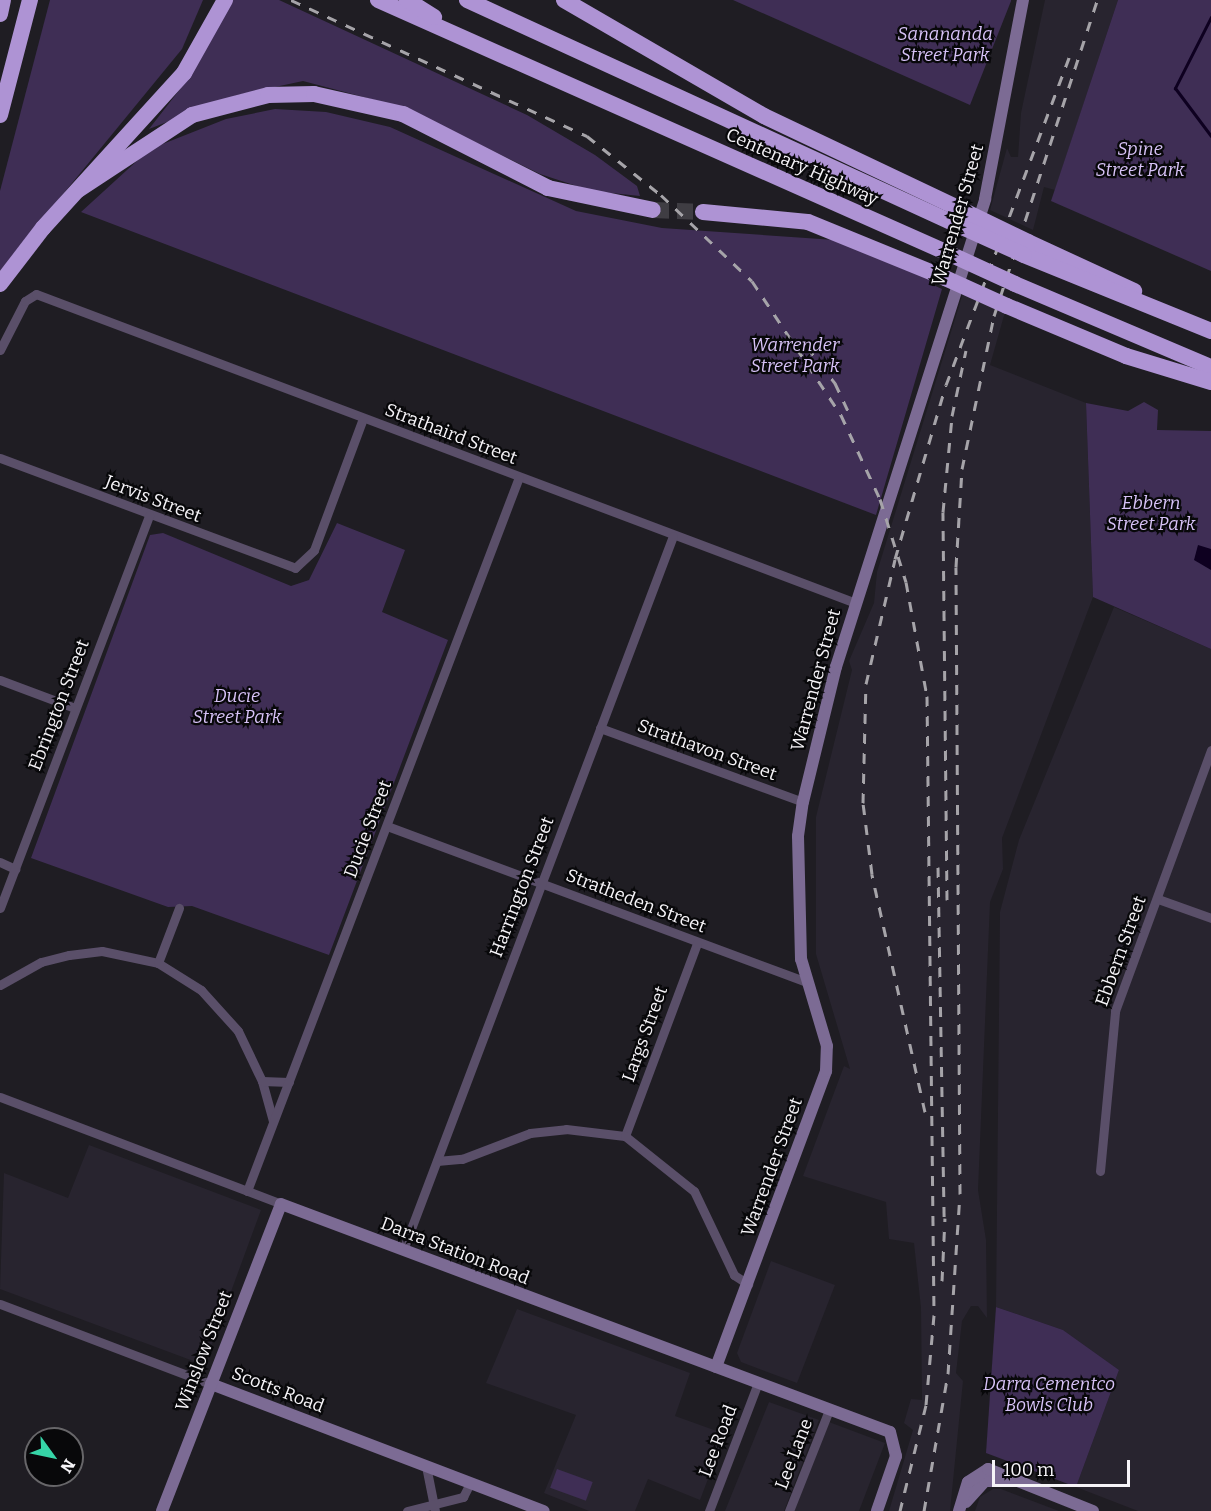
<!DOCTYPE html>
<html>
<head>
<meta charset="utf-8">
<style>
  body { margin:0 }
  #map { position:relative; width:1211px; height:1511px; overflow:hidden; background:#1f1d23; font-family:Bitter,serif }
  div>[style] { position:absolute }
  .built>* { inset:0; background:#28242f }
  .green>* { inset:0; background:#3f2e55; transform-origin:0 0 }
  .water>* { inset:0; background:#0e0020 }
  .stream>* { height:3px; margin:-1.5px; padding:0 1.5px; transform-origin:1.5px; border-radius:1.5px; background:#0e0020 }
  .highway-tunnel>* { height:16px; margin-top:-8px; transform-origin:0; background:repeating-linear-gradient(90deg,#3f3d43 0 16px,transparent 0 24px) }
  .street>* { height:9px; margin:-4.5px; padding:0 4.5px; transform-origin:4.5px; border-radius:4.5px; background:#5a4f69 }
  .secondary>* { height:12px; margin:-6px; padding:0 6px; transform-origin:6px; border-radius:6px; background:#7c6b94 }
  .highway>* { height:16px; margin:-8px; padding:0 8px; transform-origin:8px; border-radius:8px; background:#ae93d4 }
  .rail>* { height:3px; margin-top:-1.5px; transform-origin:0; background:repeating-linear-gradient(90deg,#a6a4a9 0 10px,transparent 0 20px) }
  .highway-bridge>* { height:16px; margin:-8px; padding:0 8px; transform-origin:8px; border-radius:8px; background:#ae93d4 }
  span { translate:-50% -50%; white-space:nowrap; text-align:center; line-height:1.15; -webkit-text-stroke:4.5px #08080a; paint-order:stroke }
  .park-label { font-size:18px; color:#d8c3f8; font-style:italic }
  .street-label { font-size:18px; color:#f6f4f8 }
  .north { position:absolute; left:24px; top:1427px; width:60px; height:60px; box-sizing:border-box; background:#08080a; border:2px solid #676669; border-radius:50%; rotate:123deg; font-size:16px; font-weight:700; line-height:24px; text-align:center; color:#f6f4f8 }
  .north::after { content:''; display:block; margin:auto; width:21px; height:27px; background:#36d4a7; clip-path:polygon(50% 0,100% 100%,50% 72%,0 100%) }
  .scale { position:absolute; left:992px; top:1460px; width:138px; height:27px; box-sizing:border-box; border:3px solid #f6f4f8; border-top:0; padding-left:8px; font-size:18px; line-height:21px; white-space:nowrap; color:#f6f4f8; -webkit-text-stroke:4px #08080a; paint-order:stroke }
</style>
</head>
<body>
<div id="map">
  <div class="built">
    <div style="clip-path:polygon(1045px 0,1118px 0,1055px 190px,1044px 187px,1033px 230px,990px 210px,1007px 148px,1011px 157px,1018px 157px,1021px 113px)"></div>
    <div style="clip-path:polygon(963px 293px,1005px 312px,990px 365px,1086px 403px,1093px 597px,1002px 838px,1003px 869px,990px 902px,978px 1190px,986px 1240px,987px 1318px,978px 1306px,971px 1306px,962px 1321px,956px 1373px,963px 1381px,950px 1511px,889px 1511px,913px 1430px,904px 1423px,911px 1399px,922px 1400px,921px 1308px,914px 1243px,889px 1239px,886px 1202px,803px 1176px,844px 1066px,850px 1069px,816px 954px,816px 817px,852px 670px,849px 661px,874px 603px,877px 572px)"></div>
    <div style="clip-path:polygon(1114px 607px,1211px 649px,1211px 1511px,1138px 1511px,1076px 1487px,1119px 1370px,1063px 1330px,996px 1307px,1000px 912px,1019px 840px)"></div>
    <div style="clip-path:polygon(89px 1145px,261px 1210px,204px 1365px,0 1289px,4px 1173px,68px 1198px)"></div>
    <div style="clip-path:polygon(771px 1261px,835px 1285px,797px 1383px,741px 1362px,737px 1353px)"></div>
    <div style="clip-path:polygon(517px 1309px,690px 1373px,675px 1416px,725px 1434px,700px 1500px,648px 1479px,635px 1511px,589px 1511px,544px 1493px,576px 1415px,486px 1383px)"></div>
    <div style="clip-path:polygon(769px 1402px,819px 1420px,784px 1511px,725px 1511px)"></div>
    <div style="clip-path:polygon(829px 1422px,885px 1443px,859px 1511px,794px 1511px)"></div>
    <div style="clip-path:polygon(993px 1489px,1001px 1489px,1059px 1511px,975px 1511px,980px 1497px)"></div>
  </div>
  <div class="green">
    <div style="clip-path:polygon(50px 0,203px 0,182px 49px,0 271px,0 191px)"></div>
    <div style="clip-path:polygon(232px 0,279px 0,527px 115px,595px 155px,637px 186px,640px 196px,592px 191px,540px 174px,405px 108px,303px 81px,237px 95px,149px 129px,191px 75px)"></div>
    <div style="clip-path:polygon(733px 0,1011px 0,1011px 1px,970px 105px)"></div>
    <div style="clip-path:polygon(1118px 0,1211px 0,1211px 271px,1051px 201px)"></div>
    <div style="clip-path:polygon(275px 109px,326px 112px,390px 127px,576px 211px,662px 228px,835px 240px,931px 276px,929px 283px,942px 289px,876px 515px,81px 212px,150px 149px,226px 119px)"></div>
    <div style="clip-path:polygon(1144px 402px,1158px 410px,1157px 430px,1211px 431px,1211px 649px,1093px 597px,1086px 403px,1128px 411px)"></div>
    <div style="clip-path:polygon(337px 523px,405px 550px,382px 612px,448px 640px,329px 955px,192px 906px,168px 907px,31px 858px,150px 535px,163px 533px,291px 586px,309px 580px)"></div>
    <div style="clip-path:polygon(996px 1307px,1063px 1330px,1119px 1370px,1076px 1487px,986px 1453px)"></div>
    <div style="left:557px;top:1469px;width:38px;height:20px;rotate:20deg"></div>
  </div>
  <div class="water">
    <div style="clip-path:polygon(1198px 545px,1211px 549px,1211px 570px,1194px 560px)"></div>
  </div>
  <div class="stream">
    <div style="left:1211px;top:17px;width:80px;rotate:116.9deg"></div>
    <div style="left:1175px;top:88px;width:60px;rotate:53.1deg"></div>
  </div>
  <div class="highway-tunnel">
    <div style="left:653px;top:210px;width:50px;rotate:2.3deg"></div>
  </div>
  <div class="street">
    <div style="left:0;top:350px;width:55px;rotate:-63deg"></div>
    <div style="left:25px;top:301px;width:13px;rotate:-32deg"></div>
    <div style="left:36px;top:294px;width:876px;rotate:20.65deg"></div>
    <div style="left:0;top:458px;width:315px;rotate:20.4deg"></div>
    <div style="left:295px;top:568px;width:26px;rotate:-43deg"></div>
    <div style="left:314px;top:550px;width:141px;rotate:-69.6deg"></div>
    <div style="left:0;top:680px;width:80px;rotate:20.5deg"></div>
    <div style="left:600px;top:728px;width:216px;rotate:20deg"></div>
    <div style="left:387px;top:826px;width:447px;rotate:20.4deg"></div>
    <div style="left:0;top:862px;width:17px;rotate:25deg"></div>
    <div style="left:1158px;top:899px;width:56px;rotate:19.7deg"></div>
    <div style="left:0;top:908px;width:420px;rotate:-69.2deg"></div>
    <div style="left:158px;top:963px;width:59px;rotate:-69.1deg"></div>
    <div style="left:0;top:985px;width:47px;rotate:-29.3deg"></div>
    <div style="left:41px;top:962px;width:29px;rotate:-14deg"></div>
    <div style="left:69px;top:955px;width:33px;rotate:-7deg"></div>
    <div style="left:102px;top:951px;width:57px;rotate:12.1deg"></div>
    <div style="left:158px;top:963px;width:51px;rotate:32.1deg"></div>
    <div style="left:201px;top:990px;width:55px;rotate:47.9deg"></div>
    <div style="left:238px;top:1031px;width:55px;rotate:64.4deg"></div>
    <div style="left:262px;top:1081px;width:41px;rotate:74.6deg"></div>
    <div style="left:262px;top:1081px;width:27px;rotate:2deg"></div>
    <div style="left:0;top:1097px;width:301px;rotate:20.8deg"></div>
    <div style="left:625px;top:1136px;width:206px;rotate:-69.5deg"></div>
    <div style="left:437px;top:1161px;width:25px;rotate:-5deg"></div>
    <div style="left:462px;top:1159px;width:73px;rotate:-20.9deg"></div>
    <div style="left:530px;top:1133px;width:36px;rotate:-6deg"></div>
    <div style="left:566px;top:1129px;width:59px;rotate:6.8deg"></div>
    <div style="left:625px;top:1136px;width:88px;rotate:38.6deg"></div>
    <div style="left:694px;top:1191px;width:93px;rotate:64.5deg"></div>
    <div style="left:734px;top:1275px;width:17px;rotate:33deg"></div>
    <div style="left:1100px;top:1171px;width:161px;rotate:-84.6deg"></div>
    <div style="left:1115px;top:1011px;width:278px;rotate:-69.8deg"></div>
    <div style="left:247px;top:1191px;width:764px;rotate:-69.15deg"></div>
    <div style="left:403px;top:1250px;width:763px;rotate:-69.29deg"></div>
    <div style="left:0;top:1304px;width:226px;rotate:20.8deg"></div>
    <div style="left:426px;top:1466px;width:46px;rotate:78.7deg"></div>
    <div style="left:407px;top:1511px;width:58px;rotate:-14deg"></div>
    <div style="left:463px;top:1497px;width:16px;rotate:-63deg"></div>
    <div style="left:709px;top:1511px;width:137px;rotate:-69.1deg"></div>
    <div style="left:789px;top:1511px;width:109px;rotate:-68.4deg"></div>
  </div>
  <div class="secondary">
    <div style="left:716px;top:1367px;width:316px;rotate:-69.6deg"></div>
    <div style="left:826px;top:1071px;width:25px;rotate:-88deg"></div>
    <div style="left:827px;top:1046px;width:91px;rotate:-106.6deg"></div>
    <div style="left:801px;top:959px;width:123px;rotate:-91.4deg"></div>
    <div style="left:798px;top:836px;width:34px;rotate:-82deg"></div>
    <div style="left:803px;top:802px;width:139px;rotate:-76.3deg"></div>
    <div style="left:836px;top:667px;width:491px;rotate:-72.3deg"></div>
    <div style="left:985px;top:199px;width:203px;rotate:-79.2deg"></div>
    <div style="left:211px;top:1384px;width:356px;rotate:20.9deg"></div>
    <div style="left:966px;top:1502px;width:28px;rotate:-48deg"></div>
    <div style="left:985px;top:1481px;width:28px"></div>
    <div style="left:162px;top:1511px;width:329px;rotate:-68.8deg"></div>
    <div style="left:281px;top:1204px;width:650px;rotate:20.53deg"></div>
    <div style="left:890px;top:1432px;width:25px;rotate:76deg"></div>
    <div style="left:896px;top:1456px;width:58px;rotate:109.1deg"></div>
    <div style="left:959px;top:1511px;width:30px;rotate:-73deg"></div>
    <div style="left:968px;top:1482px;width:24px;rotate:-33deg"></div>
    <div style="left:988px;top:1469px;width:113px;rotate:21.8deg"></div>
  </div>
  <div class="highway">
    <div style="left:378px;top:0;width:628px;rotate:23.95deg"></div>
    <div style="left:407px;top:0;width:32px;rotate:32deg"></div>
    <div style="left:467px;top:0;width:545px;rotate:24.64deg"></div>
    <div style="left:564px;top:0;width:231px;rotate:30.1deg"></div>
    <div style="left:764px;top:116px;width:224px;rotate:25.4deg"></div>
    <div style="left:0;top:14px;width:14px;rotate:-78deg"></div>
    <div style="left:0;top:115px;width:119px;rotate:-75.4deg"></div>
    <div style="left:78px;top:190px;width:136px;rotate:-33.3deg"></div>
    <div style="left:192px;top:115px;width:79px;rotate:-14.7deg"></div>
    <div style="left:268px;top:95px;width:46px;rotate:-1.2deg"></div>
    <div style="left:314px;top:94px;width:91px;rotate:12.7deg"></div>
    <div style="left:403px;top:114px;width:163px;rotate:27deg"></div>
    <div style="left:548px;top:188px;width:107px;rotate:11.8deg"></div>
    <div style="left:703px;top:212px;width:105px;rotate:5.4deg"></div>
    <div style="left:808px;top:222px;width:148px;rotate:22.2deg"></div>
    <div style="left:1028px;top:242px;width:117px;rotate:24.8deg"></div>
    <div style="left:1024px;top:255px;width:202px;rotate:22.1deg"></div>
    <div style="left:0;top:284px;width:71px;rotate:-52.5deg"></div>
    <div style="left:43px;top:228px;width:210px;rotate:-47.7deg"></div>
    <div style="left:184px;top:73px;width:84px;rotate:-60.7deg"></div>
    <div style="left:1015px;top:284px;width:213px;rotate:23deg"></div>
    <div style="left:1007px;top:306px;width:129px;rotate:22.8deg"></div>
    <div style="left:1126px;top:356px;width:89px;rotate:17deg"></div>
  </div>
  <div class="rail">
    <div style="left:291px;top:0;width:326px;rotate:24.7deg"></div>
    <div style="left:587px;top:136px;width:95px;rotate:38.6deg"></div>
    <div style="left:661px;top:195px;width:125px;rotate:43.4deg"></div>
    <div style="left:752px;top:281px;width:161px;rotate:56.4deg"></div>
    <div style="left:841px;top:415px;width:93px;rotate:65.1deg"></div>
    <div style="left:880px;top:499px;width:87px;rotate:72.6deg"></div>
    <div style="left:906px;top:582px;width:116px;rotate:79.6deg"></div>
    <div style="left:927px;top:696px;width:619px;rotate:89.35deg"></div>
    <div style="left:934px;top:1315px;width:90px;rotate:95.1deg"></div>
    <div style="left:926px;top:1405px;width:109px;rotate:103.8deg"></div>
    <div style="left:807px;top:347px;width:46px;rotate:52.1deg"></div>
    <div style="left:835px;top:383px;width:38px;rotate:65deg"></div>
    <div style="left:938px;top:867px;width:359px;rotate:89deg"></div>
    <div style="left:947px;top:900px;width:388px;rotate:-90.6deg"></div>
    <div style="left:943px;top:512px;width:96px;rotate:-84.6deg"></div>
    <div style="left:952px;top:416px;width:67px;rotate:-78deg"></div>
    <div style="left:925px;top:1112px;width:244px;rotate:-102.6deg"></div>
    <div style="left:872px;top:874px;width:72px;rotate:-97.2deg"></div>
    <div style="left:863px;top:803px;width:119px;rotate:-88.6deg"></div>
    <div style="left:866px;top:684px;width:128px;rotate:-76.9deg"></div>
    <div style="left:895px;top:559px;width:181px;rotate:-73.7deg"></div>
    <div style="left:946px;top:385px;width:350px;rotate:-69.4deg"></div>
    <div style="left:942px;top:1281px;width:63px;rotate:-87.3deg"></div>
    <div style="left:924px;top:1511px;width:139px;rotate:-80.1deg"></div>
    <div style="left:948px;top:1374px;width:180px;rotate:-86.2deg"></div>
    <div style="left:960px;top:1194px;width:627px;rotate:-90.37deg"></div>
    <div style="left:956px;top:567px;width:98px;rotate:-86.5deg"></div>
    <div style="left:962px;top:469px;width:156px;rotate:-78.2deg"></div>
    <div style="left:994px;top:316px;width:332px;rotate:-71.9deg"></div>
  </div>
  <div class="highway-bridge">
    <div style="left:966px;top:212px;width:69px;rotate:25.8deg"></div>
    <div style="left:962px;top:227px;width:68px;rotate:24.3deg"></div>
    <div style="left:952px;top:255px;width:69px;rotate:24.7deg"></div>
    <div style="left:945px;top:278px;width:68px;rotate:24.3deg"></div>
  </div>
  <div class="park-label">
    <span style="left:945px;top:45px">Sanananda<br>Street Park</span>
    <span style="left:1140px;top:160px">Spine<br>Street Park</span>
    <span style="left:795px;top:356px">Warrender<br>Street Park</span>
    <span style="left:1151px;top:514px">Ebbern<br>Street Park</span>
    <span style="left:237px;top:707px">Ducie<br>Street Park</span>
    <span style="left:1049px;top:1395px">Darra Cementco<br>Bowls Club</span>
  </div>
  <div class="street-label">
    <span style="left:802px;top:167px;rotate:24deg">Centenary Highway</span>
    <span style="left:958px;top:215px;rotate:-74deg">Warrender Street</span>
    <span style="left:451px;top:434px;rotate:21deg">Strathaird Street</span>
    <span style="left:153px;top:499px;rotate:21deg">Jervis Street</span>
    <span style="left:816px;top:680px;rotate:-75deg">Warrender Street</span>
    <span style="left:59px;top:705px;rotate:-69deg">Ebrington Street</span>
    <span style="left:707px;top:750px;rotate:20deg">Strathavon Street</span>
    <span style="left:368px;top:829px;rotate:-69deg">Ducie Street</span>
    <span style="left:522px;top:887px;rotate:-69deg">Harrington Street</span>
    <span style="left:636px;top:901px;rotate:21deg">Stratheden Street</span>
    <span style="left:1121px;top:951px;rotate:-70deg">Ebbern Street</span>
    <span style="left:645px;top:1034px;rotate:-70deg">Largs Street</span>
    <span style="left:772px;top:1167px;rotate:-70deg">Warrender Street</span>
    <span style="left:455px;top:1251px;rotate:21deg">Darra Station Road</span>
    <span style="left:204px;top:1351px;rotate:-69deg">Winslow Street</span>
    <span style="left:278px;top:1390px;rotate:21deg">Scotts Road</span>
    <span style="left:718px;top:1441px;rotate:-69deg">Lee Road</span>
    <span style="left:794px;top:1454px;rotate:-69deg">Lee Lane</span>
  </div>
  <div class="north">N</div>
  <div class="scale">100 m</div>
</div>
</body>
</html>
